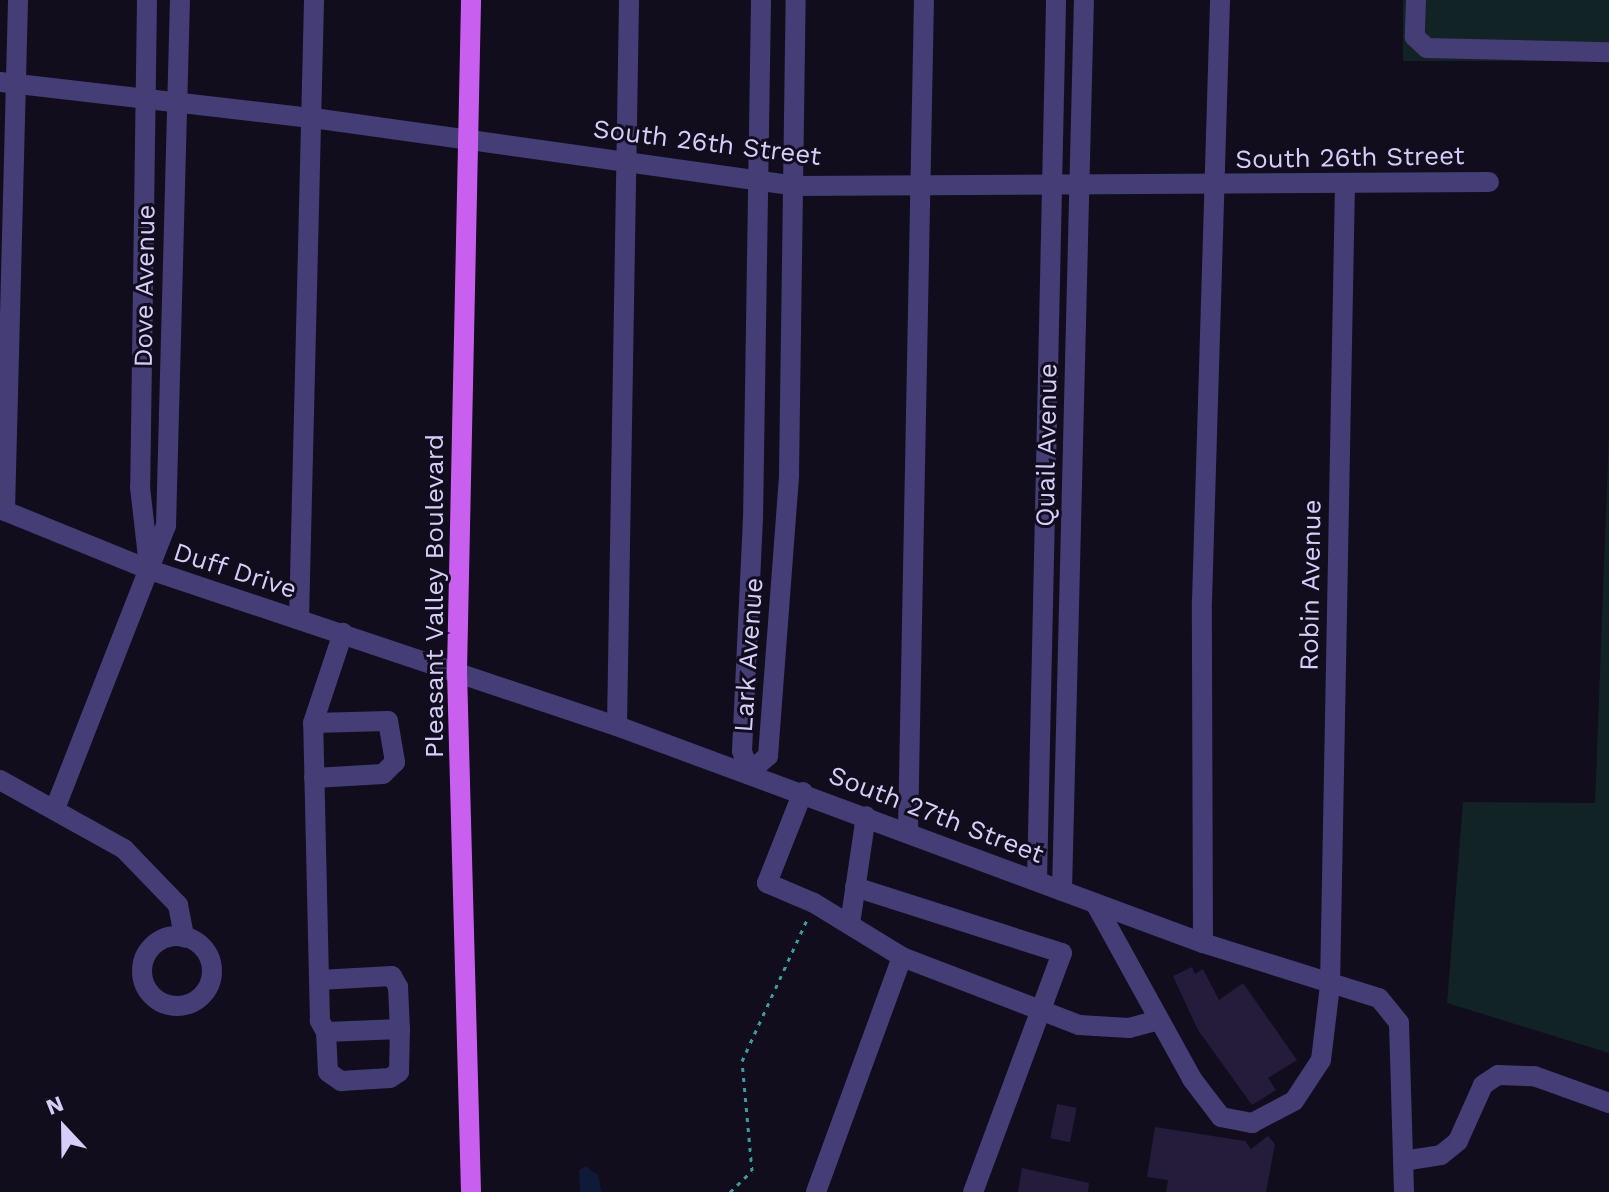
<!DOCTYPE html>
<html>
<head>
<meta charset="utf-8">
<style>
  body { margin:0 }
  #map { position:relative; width:1609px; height:1192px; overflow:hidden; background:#110d1c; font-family:"Work Sans",sans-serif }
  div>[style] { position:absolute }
  .green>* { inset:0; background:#112325; transform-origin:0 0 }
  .water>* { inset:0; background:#0f1a39 }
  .building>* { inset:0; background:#251b3b; transform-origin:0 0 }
  .path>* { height:3px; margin-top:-1.5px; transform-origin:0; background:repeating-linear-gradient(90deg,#389da2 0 4px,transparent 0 10px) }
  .minor>* { height:20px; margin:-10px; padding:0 10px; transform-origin:10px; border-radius:10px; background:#453d76 }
  .minor>.ring { margin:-10px; padding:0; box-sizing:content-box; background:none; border:20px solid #453d76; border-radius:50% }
  .major>* { height:20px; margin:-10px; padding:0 10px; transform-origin:10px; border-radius:10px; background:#c95fef }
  span { translate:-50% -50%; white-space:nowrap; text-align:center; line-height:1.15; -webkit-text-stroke:6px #110d1c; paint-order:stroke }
  .street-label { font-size:26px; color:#d7cdfa }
  .north { position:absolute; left:24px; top:1088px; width:80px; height:80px; -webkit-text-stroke:6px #110d1c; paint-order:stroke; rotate:338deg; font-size:22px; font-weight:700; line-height:32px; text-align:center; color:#d7cdfa }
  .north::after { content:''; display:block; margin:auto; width:28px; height:36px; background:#d7cdfa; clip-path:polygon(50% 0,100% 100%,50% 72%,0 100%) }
</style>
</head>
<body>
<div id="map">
  <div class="green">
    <div style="left:1403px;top:0;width:206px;height:61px"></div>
    <div style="clip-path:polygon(1609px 433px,1609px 1053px,1447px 1003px,1463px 802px,1595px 803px)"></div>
  </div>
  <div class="water">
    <div style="clip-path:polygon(586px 1166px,599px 1176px,601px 1192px,580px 1192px,579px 1170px)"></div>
  </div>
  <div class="building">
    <div style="clip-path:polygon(1192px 967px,1195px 974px,1203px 969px,1219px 1000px,1243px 983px,1297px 1060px,1268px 1078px,1276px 1090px,1252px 1105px,1198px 1030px,1173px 976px)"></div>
    <div style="left:1057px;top:1104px;width:20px;height:35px;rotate:11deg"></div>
    <div style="clip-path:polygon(1155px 1127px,1245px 1141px,1251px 1149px,1268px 1136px,1275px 1144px,1266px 1192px,1166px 1192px,1168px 1180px,1147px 1177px)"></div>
    <div style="clip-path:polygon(1022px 1168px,1089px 1183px,1088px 1192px,1018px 1192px)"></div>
  </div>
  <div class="path">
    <div style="left:730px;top:1192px;width:30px;rotate:-44deg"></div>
    <div style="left:752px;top:1171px;width:110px;rotate:-95.2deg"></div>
    <div style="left:742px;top:1061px;width:155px;rotate:-65.3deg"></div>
  </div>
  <div class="minor">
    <div style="left:147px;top:0;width:487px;rotate:90.8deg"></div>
    <div style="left:140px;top:487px;width:80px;rotate:83.5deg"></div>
    <div style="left:761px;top:0;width:518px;rotate:90.88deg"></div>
    <div style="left:753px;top:518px;width:233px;rotate:92.7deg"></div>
    <div style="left:742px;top:751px;width:22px;rotate:72deg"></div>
    <div style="left:749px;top:772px;width:25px;rotate:-40deg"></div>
    <div style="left:768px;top:756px;width:282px;rotate:-85.7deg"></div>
    <div style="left:789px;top:475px;width:475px;rotate:-89.2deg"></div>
    <div style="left:1416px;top:0;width:37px;rotate:92deg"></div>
    <div style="left:1415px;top:37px;width:16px;rotate:43deg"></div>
    <div style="left:1427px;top:48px;width:182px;rotate:1.3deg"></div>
    <div style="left:0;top:82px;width:315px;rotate:6.6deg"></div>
    <div style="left:313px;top:118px;width:486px;rotate:8deg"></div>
    <div style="left:794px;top:186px;width:695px;rotate:-0.33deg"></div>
    <div style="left:0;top:509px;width:162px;rotate:22.1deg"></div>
    <div style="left:150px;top:570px;width:492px;rotate:18.5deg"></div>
    <div style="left:617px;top:726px;width:625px;rotate:20.32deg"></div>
    <div style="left:1203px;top:943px;width:184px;rotate:17.4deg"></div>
    <div style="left:1379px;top:998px;width:32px;rotate:51deg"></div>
    <div style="left:1399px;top:1023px;width:169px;rotate:88.3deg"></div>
    <div style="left:5px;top:511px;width:511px;rotate:-88.54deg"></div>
    <div style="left:299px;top:619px;width:619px;rotate:-88.61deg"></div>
    <div style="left:313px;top:723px;width:75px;rotate:-1.5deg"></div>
    <div style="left:388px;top:721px;width:42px;rotate:80.3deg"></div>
    <div style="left:395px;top:762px;width:17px;rotate:135deg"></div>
    <div style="left:383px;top:774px;width:69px;rotate:176.7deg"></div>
    <div style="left:617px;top:726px;width:726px;rotate:-89.05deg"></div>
    <div style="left:0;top:780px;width:142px;rotate:29.1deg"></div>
    <div style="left:124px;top:849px;width:78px;rotate:46deg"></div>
    <div style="left:178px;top:905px;width:33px;rotate:79deg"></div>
    <div style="left:803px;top:792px;width:98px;rotate:111.6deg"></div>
    <div style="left:767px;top:883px;width:51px;rotate:23.1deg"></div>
    <div style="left:814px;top:903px;width:103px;rotate:31.5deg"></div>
    <div style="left:902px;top:957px;width:190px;rotate:21deg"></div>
    <div style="left:1079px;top:1025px;width:50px;rotate:3.4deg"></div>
    <div style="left:1129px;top:1028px;width:31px;rotate:-15deg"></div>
    <div style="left:56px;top:806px;width:301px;rotate:-68.6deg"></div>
    <div style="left:166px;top:526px;width:526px;rotate:-88.48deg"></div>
    <div style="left:908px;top:831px;width:831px;rotate:-88.9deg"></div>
    <div style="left:1037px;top:881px;width:881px;rotate:-88.76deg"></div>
    <div style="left:855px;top:887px;width:217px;rotate:17.7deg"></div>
    <div style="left:1062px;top:953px;width:255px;rotate:110.4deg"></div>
    <div style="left:1062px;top:891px;width:891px;rotate:-88.59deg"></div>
    <div style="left:1095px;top:903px;width:201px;rotate:61.1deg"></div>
    <div style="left:1192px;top:1079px;width:48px;rotate:52.7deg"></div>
    <div style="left:1221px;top:1117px;width:32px;rotate:11deg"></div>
    <div style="left:1252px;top:1123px;width:47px;rotate:-27.6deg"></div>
    <div style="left:1294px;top:1101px;width:49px;rotate:-56.6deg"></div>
    <div style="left:1321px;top:1060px;width:75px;rotate:-83.1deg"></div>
    <div style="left:1330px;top:986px;width:800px;rotate:-88.93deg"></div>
    <div style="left:850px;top:924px;width:109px;rotate:-81.6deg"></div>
    <div class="ring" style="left:142px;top:936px;width:50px;height:50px"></div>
    <div style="left:1203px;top:943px;width:342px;rotate:-90.2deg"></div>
    <div style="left:1202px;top:601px;width:601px;rotate:-88.28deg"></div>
    <div style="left:319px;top:980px;width:73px;rotate:-3.1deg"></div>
    <div style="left:392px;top:976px;width:13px;rotate:61deg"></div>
    <div style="left:398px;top:987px;width:42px;rotate:87.3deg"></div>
    <div style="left:400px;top:1029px;width:74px;rotate:177.7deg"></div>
    <div style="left:326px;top:1032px;width:13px;rotate:-119deg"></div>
    <div style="left:320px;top:1021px;width:41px;rotate:-91.4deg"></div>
    <div style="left:319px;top:980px;width:257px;rotate:-91.3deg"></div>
    <div style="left:313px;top:723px;width:95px;rotate:-71.6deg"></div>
    <div style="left:326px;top:1032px;width:40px;rotate:87.1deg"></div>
    <div style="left:328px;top:1072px;width:16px;rotate:35deg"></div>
    <div style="left:341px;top:1081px;width:49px;rotate:-3.5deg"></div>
    <div style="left:390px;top:1078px;width:11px;rotate:-34deg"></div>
    <div style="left:399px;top:1072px;width:43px;rotate:-88.7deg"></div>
    <div style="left:1403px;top:1161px;width:38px;rotate:-9deg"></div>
    <div style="left:1441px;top:1155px;width:22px;rotate:-39deg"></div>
    <div style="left:1458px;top:1141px;width:61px;rotate:-65.9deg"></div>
    <div style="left:1483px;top:1085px;width:18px;rotate:-34deg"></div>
    <div style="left:1498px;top:1075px;width:36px;rotate:2deg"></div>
    <div style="left:1534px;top:1076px;width:80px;rotate:19.8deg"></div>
    <div style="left:816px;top:1192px;width:250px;rotate:-69.9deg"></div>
  </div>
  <div class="major">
    <div style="left:471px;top:1192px;width:521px;rotate:-91.54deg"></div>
    <div style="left:457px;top:671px;width:671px;rotate:-88.8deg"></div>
  </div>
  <div class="street-label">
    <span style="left:707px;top:143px;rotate:7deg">South 26th Street</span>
    <span style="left:1350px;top:158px;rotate:-1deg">South 26th Street</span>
    <span style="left:145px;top:286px;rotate:-89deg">Dove Avenue</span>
    <span style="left:1047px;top:445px;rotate:-89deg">Quail Avenue</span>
    <span style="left:235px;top:571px;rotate:18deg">Duff Drive</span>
    <span style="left:1311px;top:585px;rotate:-89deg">Robin Avenue</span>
    <span style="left:435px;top:596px;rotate:-90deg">Pleasant Valley Boulevard</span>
    <span style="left:749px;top:655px;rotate:-86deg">Lark Avenue</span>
    <span style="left:936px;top:815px;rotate:21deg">South 27th Street</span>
  </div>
  <div class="north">N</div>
</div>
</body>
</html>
